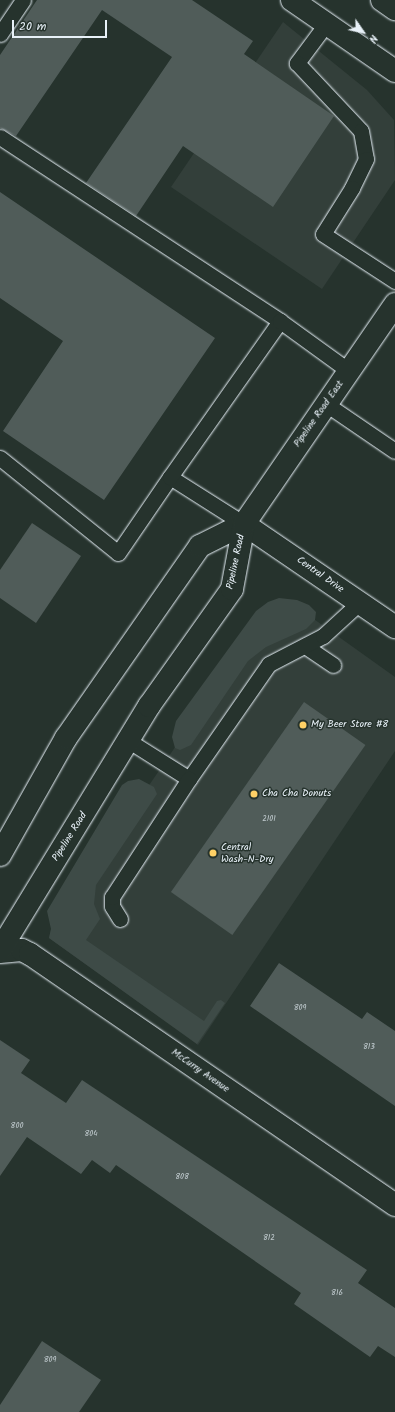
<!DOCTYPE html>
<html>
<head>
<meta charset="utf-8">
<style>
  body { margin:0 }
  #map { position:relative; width:395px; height:1412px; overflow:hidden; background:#26332d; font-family:Kalam,sans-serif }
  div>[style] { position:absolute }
  .built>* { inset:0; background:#333f3a }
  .green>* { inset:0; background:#3e4b47 }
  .building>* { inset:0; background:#505c59; transform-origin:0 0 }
  .roads { filter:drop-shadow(0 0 1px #e8f1f8) drop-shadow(0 0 1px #e8f1f8) }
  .lane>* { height:15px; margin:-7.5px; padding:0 7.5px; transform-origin:7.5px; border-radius:7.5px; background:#26332d }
  .street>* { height:22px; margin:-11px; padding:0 11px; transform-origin:11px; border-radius:11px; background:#26332d }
  .secondary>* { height:22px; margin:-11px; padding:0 11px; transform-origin:11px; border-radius:11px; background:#26332d }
  .dots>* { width:11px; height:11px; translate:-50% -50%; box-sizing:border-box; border:2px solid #26332d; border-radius:50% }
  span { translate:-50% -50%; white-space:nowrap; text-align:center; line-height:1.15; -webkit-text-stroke:3px #26332d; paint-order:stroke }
  .number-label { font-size:8px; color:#c2ccd0 }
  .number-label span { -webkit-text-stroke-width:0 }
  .street-label { font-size:10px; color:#e8f1f8 }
  .poi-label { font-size:10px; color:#e8f1f8 }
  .left { translate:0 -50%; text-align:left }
  .north { position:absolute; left:343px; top:12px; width:40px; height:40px; -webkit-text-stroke:3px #26332d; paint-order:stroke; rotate:124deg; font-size:11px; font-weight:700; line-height:16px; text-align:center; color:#e8f1f8 }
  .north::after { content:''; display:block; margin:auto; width:14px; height:18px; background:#e8f1f8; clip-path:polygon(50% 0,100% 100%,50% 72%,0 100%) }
  .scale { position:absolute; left:12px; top:20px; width:95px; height:18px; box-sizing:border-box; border:2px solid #e8f1f8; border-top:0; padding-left:5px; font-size:12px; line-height:14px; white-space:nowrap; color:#e8f1f8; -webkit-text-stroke:3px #26332d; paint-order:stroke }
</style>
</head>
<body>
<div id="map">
  <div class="built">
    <div style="clip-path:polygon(283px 22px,367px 90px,394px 120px,395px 180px,322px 289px,171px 187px)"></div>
    <div style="clip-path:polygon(304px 612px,395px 677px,395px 751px,198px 1045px,49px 938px,51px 929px,242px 649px)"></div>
  </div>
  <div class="green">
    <div style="clip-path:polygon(279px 598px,297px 600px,309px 605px,316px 612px,315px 620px,306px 629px,266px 647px,248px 661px,191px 745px,180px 750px,175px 748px,172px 737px,176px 721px,256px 611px,268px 602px)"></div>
    <div style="clip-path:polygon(139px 779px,154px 787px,157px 794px,96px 885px,94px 904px,100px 919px,86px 940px,204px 1021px,217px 1001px,221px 1000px,225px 1003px,197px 1044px,49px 938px,51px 929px,47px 911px,122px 785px,128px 781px)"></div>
  </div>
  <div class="building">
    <div style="clip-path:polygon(37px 0,192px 0,253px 41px,244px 54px,334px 116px,273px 207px,183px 146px,136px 216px,86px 183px,172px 57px,102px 10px,16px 136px,0 128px,0 55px)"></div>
    <div style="clip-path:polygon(0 192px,215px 338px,104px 500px,3px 431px,63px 341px,0 298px)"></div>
    <div style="clip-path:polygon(32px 523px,81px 556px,36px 623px,0 598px,0 570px)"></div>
    <div style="left:304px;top:702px;width:75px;height:232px;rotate:35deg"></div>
    <div style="clip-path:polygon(279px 963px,362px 1019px,367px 1012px,395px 1031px,395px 1106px,250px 1006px)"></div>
    <div style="clip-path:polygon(0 1040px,30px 1060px,21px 1073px,66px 1103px,82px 1080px,367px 1270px,358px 1283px,395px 1308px,395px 1357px,378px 1346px,370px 1357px,294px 1304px,301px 1293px,116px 1165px,110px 1173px,92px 1160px,81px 1174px,27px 1137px,0 1176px)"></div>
    <div style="clip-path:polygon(42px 1341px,101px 1380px,79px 1412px,0 1412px,0 1405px)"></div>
  </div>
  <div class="roads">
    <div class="lane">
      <div style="left:326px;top:24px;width:49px;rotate:126.6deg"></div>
      <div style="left:297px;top:63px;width:93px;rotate:46.7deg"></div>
      <div style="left:361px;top:131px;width:28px;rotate:80deg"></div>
      <div style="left:366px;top:159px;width:32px;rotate:116deg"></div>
      <div style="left:352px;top:188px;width:54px;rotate:122.2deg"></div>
      <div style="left:323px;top:234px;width:86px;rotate:33.1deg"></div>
      <div style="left:0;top:34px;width:41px;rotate:-55.9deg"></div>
      <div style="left:0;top:137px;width:335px;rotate:33.3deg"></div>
      <div style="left:326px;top:404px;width:83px;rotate:34.3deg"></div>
      <div style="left:0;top:458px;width:151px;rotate:38.8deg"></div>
      <div style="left:118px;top:553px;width:92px;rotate:-55.6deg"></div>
      <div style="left:170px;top:477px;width:88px;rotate:32.4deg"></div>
      <div style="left:170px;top:477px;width:191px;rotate:-54.8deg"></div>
      <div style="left:280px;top:321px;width:85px;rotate:35.9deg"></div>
      <div style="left:305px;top:646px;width:34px;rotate:34deg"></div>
      <div style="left:129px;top:741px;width:71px;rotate:32.3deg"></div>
      <div style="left:189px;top:779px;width:140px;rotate:-55.2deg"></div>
      <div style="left:269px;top:664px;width:61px;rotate:-27.4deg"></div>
      <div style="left:323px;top:636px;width:49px;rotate:-42.5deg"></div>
      <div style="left:120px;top:919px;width:15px;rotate:-122deg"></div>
      <div style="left:112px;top:906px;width:9px;rotate:-90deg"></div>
      <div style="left:112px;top:897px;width:141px;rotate:-56.9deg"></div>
    </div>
    <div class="street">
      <div style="left:0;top:952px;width:22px;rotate:-5deg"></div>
      <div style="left:22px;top:950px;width:9px;rotate:27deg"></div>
      <div style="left:30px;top:954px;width:443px;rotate:34.5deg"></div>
    </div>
    <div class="secondary">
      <div style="left:292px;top:0;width:125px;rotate:34.6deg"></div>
      <div style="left:382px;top:0;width:16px;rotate:35deg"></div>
      <div style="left:244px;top:524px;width:183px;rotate:34.3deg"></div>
      <div style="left:0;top:855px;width:134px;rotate:-60.6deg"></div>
      <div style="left:66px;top:738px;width:234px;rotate:-55.1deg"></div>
      <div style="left:200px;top:546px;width:49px;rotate:-26.6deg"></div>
      <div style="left:0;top:950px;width:286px;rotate:-58.6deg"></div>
      <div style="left:149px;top:706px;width:143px;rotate:-54.6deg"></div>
      <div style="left:232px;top:589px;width:66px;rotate:-79.5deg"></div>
      <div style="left:244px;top:524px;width:267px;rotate:-55.5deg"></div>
    </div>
  </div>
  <div class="dots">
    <div style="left:303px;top:725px;background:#ffd166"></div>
    <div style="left:254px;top:794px;background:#ffd166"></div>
    <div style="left:213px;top:853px;background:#ffd166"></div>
  </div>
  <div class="number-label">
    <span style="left:269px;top:819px">2101</span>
    <span style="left:300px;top:1008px">809</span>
    <span style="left:369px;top:1047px">813</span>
    <span style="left:17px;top:1126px">800</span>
    <span style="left:91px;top:1134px">804</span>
    <span style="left:182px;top:1177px">808</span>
    <span style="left:269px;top:1238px">812</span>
    <span style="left:337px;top:1293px">816</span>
    <span style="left:50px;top:1360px">809</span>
  </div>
  <div class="street-label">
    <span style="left:319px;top:414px;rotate:-55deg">Pipeline Road East</span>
    <span style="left:236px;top:562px;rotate:-78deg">Pipeline Road</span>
    <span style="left:320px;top:575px;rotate:35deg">Central Drive</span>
    <span style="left:70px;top:837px;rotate:-58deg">Pipeline Road</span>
    <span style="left:200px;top:1071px;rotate:35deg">McCurry Avenue</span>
  </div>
  <div class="poi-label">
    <span class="left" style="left:311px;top:725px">My Beer Store #8</span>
    <span class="left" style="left:262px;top:794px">Cha Cha Donuts</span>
    <span class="left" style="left:221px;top:853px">Central<br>Wash-N-Dry</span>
  </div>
  <div class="north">N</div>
  <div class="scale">20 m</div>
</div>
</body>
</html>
